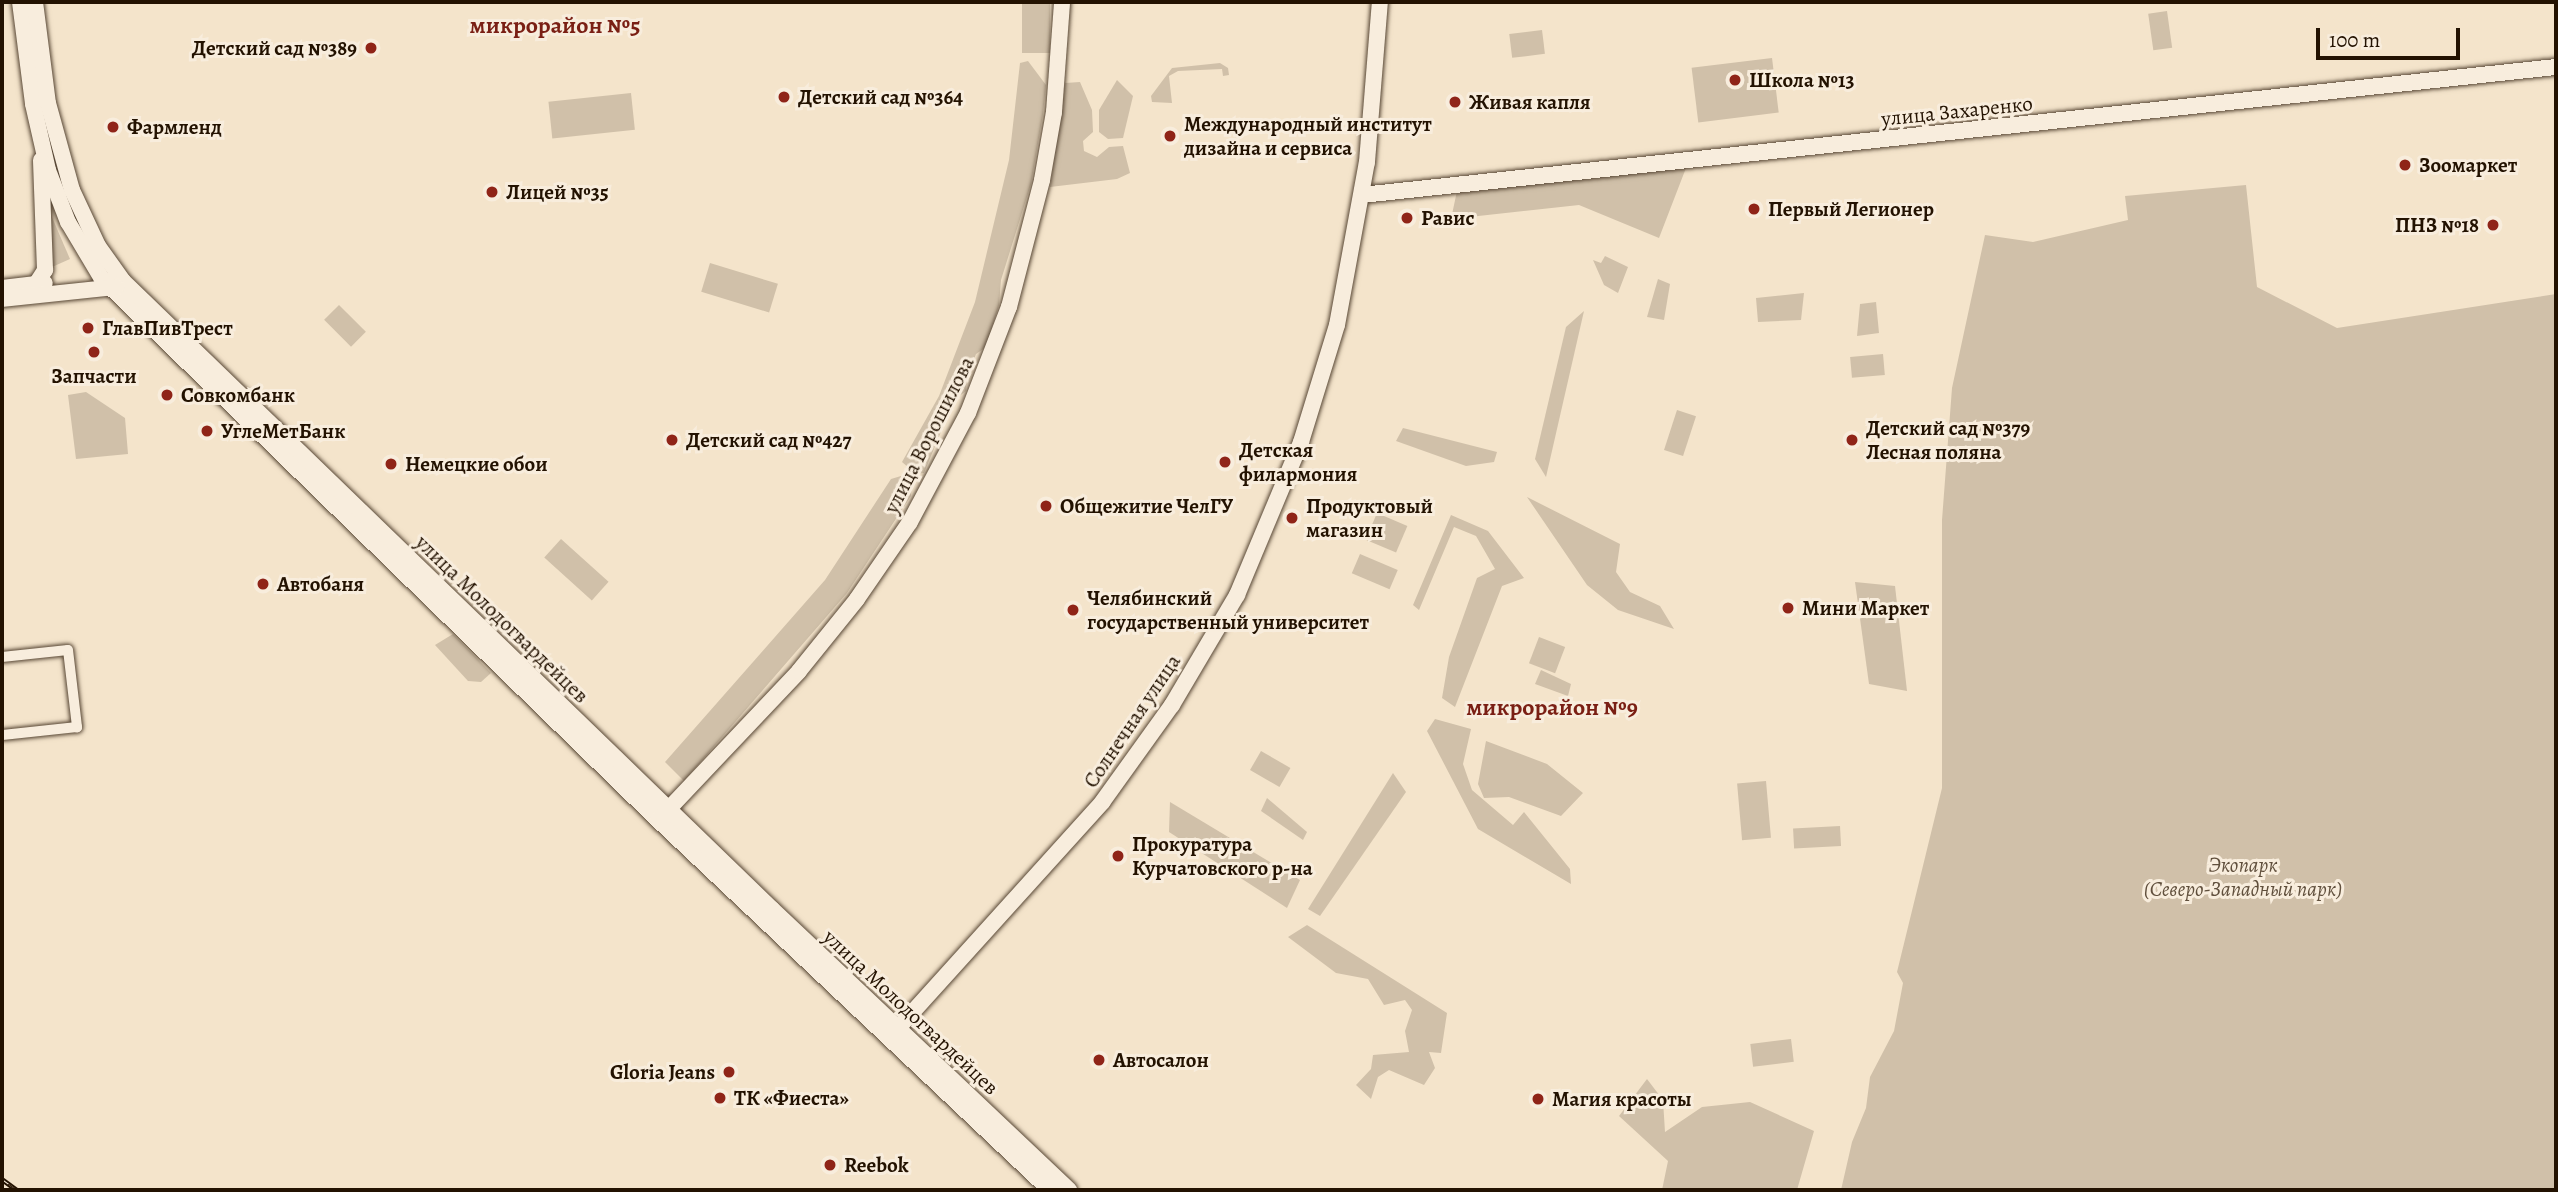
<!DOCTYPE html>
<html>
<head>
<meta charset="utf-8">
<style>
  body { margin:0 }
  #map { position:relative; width:2558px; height:1192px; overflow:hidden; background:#f4e4cb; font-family:Alegreya,serif }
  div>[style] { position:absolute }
  .green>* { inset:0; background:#d0c0a9; transform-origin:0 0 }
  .roads { filter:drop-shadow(0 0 2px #574634) drop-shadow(0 0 2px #574634) }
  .street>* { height:10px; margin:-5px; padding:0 5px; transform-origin:5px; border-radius:5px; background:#f8eddd }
  .secondary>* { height:16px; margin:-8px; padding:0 8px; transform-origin:8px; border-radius:8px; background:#f8eddd }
  .rail>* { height:5px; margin-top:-2.5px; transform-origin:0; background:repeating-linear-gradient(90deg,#f8eddd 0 8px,#231201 0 16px); box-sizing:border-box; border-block:2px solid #231201 }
  .dots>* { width:19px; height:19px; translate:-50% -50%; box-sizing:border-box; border:4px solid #f8eddd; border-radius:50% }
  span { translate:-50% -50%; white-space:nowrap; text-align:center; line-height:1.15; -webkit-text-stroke:6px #f8eddd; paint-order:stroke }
  .poi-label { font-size:21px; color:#231201; font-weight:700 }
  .right { translate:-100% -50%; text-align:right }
  .left { translate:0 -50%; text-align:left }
  .street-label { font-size:21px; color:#231201 }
  .park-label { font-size:21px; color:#604f3c; font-style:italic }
  .quarter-label { font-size:24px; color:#7a1f14; font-weight:700 }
  .frame { position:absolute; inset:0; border:4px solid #231201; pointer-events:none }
  .scale { position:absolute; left:2316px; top:28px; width:144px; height:32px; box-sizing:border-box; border:4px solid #231201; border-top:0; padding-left:9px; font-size:21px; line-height:24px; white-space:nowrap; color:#231201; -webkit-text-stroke:5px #f8eddd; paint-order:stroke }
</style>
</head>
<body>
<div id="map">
  <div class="green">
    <div style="left:1022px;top:2px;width:28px;height:51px"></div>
    <div style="left:2167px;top:11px;width:37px;height:19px;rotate:82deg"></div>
    <div style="left:1542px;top:30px;width:24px;height:33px;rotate:83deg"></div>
    <div style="left:1772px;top:58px;width:55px;height:81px;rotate:83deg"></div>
    <div style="clip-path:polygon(1028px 61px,1046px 85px,1043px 114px,1031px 184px,1001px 280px,999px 305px,986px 347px,976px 354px,967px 377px,966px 391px,954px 400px,924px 473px,916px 474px,902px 462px,939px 396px,975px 302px,1009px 160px,1020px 63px)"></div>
    <div style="clip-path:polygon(1220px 63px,1228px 68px,1229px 75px,1223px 76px,1222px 69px,1178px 71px,1169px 76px,1172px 103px,1152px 102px,1151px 96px,1172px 68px)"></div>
    <div style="clip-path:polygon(1117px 80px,1133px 96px,1123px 138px,1108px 139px,1099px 132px,1099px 110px)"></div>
    <div style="clip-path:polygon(1080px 82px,1092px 110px,1093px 132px,1083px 141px,1084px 151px,1097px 157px,1109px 147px,1123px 146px,1130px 173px,1117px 179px,1050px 187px,1065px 83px)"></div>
    <div style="left:631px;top:93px;width:37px;height:83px;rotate:84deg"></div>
    <div style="clip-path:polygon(1686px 168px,1659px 238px,1579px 205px,1451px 219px,1457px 191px)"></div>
    <div style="clip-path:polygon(2246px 185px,2257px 287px,2337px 328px,2556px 294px,2556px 1190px,1841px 1190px,1852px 1142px,1866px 1108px,1870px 1077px,1894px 1031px,1903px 983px,1897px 972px,1942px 788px,1942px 520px,1952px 388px,1985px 235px,2033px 242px,2128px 220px,2125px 196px)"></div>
    <div style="clip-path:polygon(51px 215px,70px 259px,52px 267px,47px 216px)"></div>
    <div style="clip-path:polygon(1605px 256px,1628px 267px,1618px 293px,1604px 285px,1593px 260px,1601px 263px)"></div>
    <div style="left:710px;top:263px;width:71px;height:30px;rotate:17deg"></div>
    <div style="clip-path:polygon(1658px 279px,1670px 284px,1664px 320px,1647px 317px)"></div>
    <div style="clip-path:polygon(1804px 293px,1801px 320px,1758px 322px,1756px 298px)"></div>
    <div style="clip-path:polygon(1876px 302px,1879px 333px,1857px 336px,1860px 304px)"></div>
    <div style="left:339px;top:305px;width:38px;height:21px;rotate:45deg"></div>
    <div style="clip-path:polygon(1584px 311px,1546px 477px,1535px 459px,1566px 327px)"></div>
    <div style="left:1883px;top:354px;width:21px;height:33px;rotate:85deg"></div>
    <div style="clip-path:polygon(86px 392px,125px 418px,128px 454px,76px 459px,68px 395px)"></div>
    <div style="left:1677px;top:410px;width:20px;height:42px;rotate:18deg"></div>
    <div style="clip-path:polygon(1403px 428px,1497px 452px,1494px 462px,1466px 466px,1396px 441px)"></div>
    <div style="clip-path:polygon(901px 476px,912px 483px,911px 496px,847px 593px,684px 781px,665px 762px,825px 580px,891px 479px)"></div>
    <div style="clip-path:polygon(1527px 497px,1620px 544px,1616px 572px,1630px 592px,1660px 606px,1674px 629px,1618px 610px,1587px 585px)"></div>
    <div style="left:1377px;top:513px;width:33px;height:29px;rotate:23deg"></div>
    <div style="clip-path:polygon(1451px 515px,1488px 531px,1524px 578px,1502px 586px,1455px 707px,1442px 698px,1449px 657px,1477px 578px,1495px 569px,1476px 536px,1454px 527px,1419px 610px,1413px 605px)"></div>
    <div style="left:561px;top:539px;width:64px;height:25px;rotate:42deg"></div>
    <div style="left:1360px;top:554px;width:41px;height:21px;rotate:23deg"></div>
    <div style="clip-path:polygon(1855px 582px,1895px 586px,1907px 691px,1869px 684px)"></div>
    <div style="clip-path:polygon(453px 634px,491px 673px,481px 682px,468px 681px,435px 645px)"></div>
    <div style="left:1539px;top:637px;width:28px;height:28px;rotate:21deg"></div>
    <div style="clip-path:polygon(1541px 670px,1571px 684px,1568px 696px,1535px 684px)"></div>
    <div style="clip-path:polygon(1435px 719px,1471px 729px,1463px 764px,1472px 790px,1513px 825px,1524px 812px,1570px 869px,1571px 884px,1478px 829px,1427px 731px)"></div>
    <div style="clip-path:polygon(1486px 741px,1547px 764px,1583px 793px,1561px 816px,1509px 797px,1484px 798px,1478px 784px)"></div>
    <div style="left:1261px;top:751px;width:34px;height:22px;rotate:30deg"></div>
    <div style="clip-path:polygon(1393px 773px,1406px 792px,1320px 916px,1308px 909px)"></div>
    <div style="left:1766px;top:781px;width:57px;height:29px;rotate:85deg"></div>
    <div style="clip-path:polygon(1267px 798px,1307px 832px,1303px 840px,1261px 811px)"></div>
    <div style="clip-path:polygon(1170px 802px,1300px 880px,1287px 908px,1169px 832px)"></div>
    <div style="left:1840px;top:826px;width:20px;height:47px;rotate:87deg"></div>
    <div style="clip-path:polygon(1307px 925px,1447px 1013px,1441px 1053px,1429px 1052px,1435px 1068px,1424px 1085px,1389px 1070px,1378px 1077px,1371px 1099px,1356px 1085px,1371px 1069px,1373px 1055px,1409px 1052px,1405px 1031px,1412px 1010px,1405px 1000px,1384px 1005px,1368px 979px,1336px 973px,1288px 937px)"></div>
    <div style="left:1791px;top:1039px;width:23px;height:41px;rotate:83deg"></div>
    <div style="clip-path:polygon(1647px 1079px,1663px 1100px,1665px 1132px,1702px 1107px,1750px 1102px,1814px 1131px,1797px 1190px,1662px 1190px,1668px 1161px,1619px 1116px)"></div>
  </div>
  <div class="roads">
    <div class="street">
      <div style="left:2px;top:657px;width:66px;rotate:-6.1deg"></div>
      <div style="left:68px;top:650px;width:78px;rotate:83.3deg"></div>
      <div style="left:77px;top:727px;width:75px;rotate:173.9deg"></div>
    </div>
    <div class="secondary">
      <div style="left:20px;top:2px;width:103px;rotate:82.7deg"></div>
      <div style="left:33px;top:104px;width:68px;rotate:77.2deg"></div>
      <div style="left:48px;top:170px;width:56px;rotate:69deg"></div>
      <div style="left:68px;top:222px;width:66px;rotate:59.2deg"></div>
      <div style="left:102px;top:279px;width:776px;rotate:44.22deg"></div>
      <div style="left:658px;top:820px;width:539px;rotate:43.35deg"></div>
      <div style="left:35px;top:2px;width:102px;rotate:82.7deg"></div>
      <div style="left:48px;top:103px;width:90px;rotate:74.6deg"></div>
      <div style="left:72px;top:190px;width:62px;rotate:65.1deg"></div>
      <div style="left:98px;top:246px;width:43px;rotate:54.5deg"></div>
      <div style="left:123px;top:281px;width:903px;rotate:44.06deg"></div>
      <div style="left:772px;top:909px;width:409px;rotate:43.4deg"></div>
      <div style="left:1362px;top:195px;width:1201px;rotate:-6.12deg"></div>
      <div style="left:36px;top:284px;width:17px;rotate:-57deg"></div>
      <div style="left:45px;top:270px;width:110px;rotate:-92.1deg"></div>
      <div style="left:2px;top:288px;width:43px;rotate:-6.6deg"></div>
      <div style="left:2px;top:299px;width:115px;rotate:-6deg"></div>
      <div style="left:663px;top:815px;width:198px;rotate:-46.6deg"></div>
      <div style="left:799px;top:671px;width:92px;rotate:-51.1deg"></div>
      <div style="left:857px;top:599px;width:93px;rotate:-55.5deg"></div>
      <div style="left:910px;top:522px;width:123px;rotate:-62deg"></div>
      <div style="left:968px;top:413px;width:114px;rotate:-68.9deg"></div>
      <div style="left:1009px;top:307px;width:131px;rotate:-75.4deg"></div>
      <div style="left:1042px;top:180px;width:69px;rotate:-80deg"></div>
      <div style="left:1054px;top:112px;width:110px;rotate:-85.8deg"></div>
      <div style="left:891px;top:1036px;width:316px;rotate:-47.9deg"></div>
      <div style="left:1103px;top:801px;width:118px;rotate:-54.3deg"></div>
      <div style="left:1172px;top:705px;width:128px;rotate:-59.4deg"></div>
      <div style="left:1237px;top:595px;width:166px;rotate:-67.3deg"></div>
      <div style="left:1301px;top:442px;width:122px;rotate:-72.9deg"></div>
      <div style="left:1337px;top:325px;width:166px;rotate:-79.6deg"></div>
      <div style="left:1367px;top:162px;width:161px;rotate:-85.4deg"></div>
    </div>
  </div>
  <div class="rail">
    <div style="left:2px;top:1179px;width:19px;rotate:36deg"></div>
  </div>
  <div class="dots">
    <div style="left:371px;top:48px;background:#8f2418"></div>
    <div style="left:1735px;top:80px;background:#8f2418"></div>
    <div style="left:784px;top:97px;background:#8f2418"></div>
    <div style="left:1455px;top:102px;background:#8f2418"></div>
    <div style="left:113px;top:127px;background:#8f2418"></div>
    <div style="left:1170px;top:136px;background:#8f2418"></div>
    <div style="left:2405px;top:165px;background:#8f2418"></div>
    <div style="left:492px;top:192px;background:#8f2418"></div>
    <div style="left:1754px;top:209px;background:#8f2418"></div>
    <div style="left:1407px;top:218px;background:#8f2418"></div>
    <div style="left:2493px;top:225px;background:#8f2418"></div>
    <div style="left:88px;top:328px;background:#8f2418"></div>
    <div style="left:94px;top:352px;background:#8f2418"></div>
    <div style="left:167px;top:395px;background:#8f2418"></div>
    <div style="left:207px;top:431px;background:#8f2418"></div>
    <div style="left:672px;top:440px;background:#8f2418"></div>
    <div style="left:1852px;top:440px;background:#8f2418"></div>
    <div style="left:1225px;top:462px;background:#8f2418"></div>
    <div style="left:391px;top:464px;background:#8f2418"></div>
    <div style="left:1046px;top:506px;background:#8f2418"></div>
    <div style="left:1292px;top:518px;background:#8f2418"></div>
    <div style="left:263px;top:584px;background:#8f2418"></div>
    <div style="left:1788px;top:608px;background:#8f2418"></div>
    <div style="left:1073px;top:610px;background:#8f2418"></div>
    <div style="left:1118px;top:856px;background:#8f2418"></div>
    <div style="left:1099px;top:1060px;background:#8f2418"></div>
    <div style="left:729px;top:1072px;background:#8f2418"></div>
    <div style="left:720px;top:1098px;background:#8f2418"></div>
    <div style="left:1538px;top:1099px;background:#8f2418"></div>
    <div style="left:830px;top:1165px;background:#8f2418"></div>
  </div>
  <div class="poi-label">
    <span class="right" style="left:357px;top:48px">Детский сад №389</span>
    <span class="left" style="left:1749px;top:80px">Школа №13</span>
    <span class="left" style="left:798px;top:97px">Детский сад №364</span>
    <span class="left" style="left:1469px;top:102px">Живая капля</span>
    <span class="left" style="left:1184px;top:136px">Международный институт<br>дизайна и сервиса</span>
    <span class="left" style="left:127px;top:127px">Фармленд</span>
    <span class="left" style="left:2419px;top:165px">Зоомаркет</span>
    <span class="left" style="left:506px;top:192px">Лицей №35</span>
    <span class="left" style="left:1768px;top:209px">Первый Легионер</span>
    <span class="left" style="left:1421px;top:218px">Равис</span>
    <span class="right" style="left:2479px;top:225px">ПНЗ №18</span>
    <span class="left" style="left:102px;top:328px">ГлавПивТрест</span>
    <span style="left:94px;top:376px">Запчасти</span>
    <span class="left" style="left:181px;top:395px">Совкомбанк</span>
    <span class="left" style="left:1866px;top:440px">Детский сад №379<br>Лесная поляна</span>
    <span class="left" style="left:221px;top:431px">УглеМетБанк</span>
    <span class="left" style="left:686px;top:440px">Детский сад №427</span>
    <span class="left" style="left:1239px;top:462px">Детская<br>филармония</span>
    <span class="left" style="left:405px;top:464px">Немецкие обои</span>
    <span class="left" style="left:1060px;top:506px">Общежитие ЧелГУ</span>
    <span class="left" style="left:1306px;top:518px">Продуктовый<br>магазин</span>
    <span class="left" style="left:277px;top:584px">Автобаня</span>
    <span class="left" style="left:1087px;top:610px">Челябинский<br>государственный университет</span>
    <span class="left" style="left:1802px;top:608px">Мини Маркет</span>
    <span class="left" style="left:1132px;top:856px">Прокуратура<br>Курчатовского р-на</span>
    <span class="left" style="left:1113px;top:1060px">Автосалон</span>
    <span class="right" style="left:715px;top:1072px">Gloria Jeans</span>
    <span class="left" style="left:734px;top:1098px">ТК «Фиеста»</span>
    <span class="left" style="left:1552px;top:1099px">Магия красоты</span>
    <span class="left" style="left:844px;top:1165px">Reebok</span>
  </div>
  <div class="street-label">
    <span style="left:1957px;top:111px;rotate:-6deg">улица Захаренко</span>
    <span style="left:929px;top:435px;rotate:-63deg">улица Ворошилова</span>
    <span style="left:502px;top:619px;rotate:44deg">улица Молодогвардейцев</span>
    <span style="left:1132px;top:721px;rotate:-56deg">Солнечная улица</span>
    <span style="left:911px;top:1012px;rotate:43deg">улица Молодогвардейцев</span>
  </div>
  <div class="park-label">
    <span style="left:2243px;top:877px">Экопарк<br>(Северо-Западный парк)</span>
  </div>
  <div class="quarter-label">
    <span style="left:555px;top:26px">микрорайон №5</span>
    <span style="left:1552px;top:708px">микрорайон №9</span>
  </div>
  <div class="frame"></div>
  <div class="scale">100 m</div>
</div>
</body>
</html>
